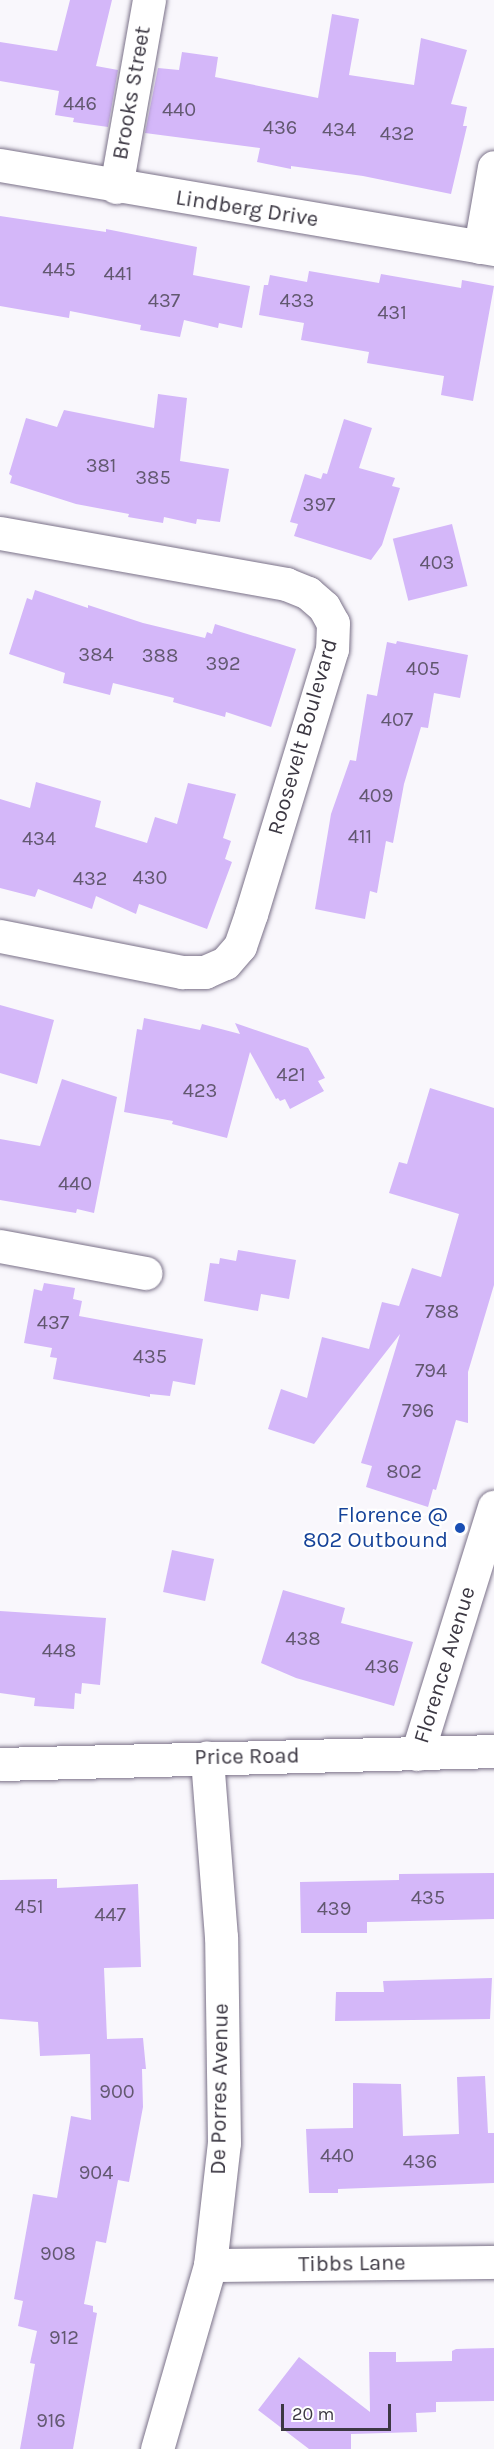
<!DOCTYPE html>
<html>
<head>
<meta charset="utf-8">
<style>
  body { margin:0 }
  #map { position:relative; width:494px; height:2449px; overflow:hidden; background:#f9f7fc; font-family:Karla,sans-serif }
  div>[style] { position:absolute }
  .building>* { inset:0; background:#d4b7f9; transform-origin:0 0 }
  .roads { filter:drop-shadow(0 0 2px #7b7289) drop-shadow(0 0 2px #7b7289) }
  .minor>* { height:33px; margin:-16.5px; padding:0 16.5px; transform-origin:16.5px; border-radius:16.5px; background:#fff }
  .dots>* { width:16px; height:16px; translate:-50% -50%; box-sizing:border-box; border:3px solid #fff; border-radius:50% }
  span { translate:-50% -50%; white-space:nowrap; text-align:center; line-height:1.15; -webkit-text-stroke:4.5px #fff; paint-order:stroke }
  .number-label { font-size:20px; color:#625870 }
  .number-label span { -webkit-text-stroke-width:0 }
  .street-label { font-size:22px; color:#3c3843 }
  .transit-label { font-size:22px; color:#164399 }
  .right { translate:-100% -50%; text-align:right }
  .scale { position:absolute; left:281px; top:2404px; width:110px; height:27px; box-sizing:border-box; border:3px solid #3c3843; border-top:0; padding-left:8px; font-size:18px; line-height:21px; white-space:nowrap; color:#3c3843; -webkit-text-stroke:4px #fff; paint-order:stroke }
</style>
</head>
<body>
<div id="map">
  <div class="building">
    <div style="clip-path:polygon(70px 0,112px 0,96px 66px,118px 70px,108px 127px,73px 122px,74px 118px,55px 115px,59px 91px,0 81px,0 42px,57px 51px)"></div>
    <div style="clip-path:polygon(332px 14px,359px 19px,349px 75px,414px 85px,421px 38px,467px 50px,451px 104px,467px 107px,463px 126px,467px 126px,451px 194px,363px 176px,291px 166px,291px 169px,257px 162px,260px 148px,145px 133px,158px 68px,179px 70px,182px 52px,218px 57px,215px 77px,318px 98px)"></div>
    <div style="clip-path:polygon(0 216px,106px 232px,106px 229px,197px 247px,193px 275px,250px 286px,242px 328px,219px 323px,218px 328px,184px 320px,180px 337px,140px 330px,141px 325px,70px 311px,69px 318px,0 306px)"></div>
    <div style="clip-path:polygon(309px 271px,379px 283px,381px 274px,461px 288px,462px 280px,494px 286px,473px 401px,441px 395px,444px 376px,367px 363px,369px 352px,301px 340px,304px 323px,259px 315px,264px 285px,268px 285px,270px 275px,307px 282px)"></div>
    <div style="clip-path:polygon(158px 394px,187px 398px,180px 461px,229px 469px,220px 522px,197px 519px,196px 524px,164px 517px,163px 523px,128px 517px,129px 514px,76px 504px,10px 483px,12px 476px,9px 474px,26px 418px,57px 427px,64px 410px,154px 428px)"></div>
    <div style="clip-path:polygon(344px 419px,372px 428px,359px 468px,395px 478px,392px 486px,400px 488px,382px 545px,371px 560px,294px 536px,298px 524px,290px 522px,305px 474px,321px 479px,323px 473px,327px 474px)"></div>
    <div style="left:452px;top:524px;width:64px;height:61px;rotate:76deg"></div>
    <div style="clip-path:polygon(35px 590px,88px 608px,88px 605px,143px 623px,205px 638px,207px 632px,212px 634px,215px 624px,296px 649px,271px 727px,226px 712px,225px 717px,173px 702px,174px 698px,113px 683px,110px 695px,63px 683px,65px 673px,9px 654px,27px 598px,32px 600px)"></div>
    <div style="clip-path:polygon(397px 641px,468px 655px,460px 698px,434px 693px,428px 728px,421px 727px,404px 784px,393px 843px,386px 841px,377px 893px,370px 891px,365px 919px,315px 909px,331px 814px,350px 760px,356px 761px,367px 694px,377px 696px,387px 642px,396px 644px)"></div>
    <div style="clip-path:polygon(36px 782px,101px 801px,95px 827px,147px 843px,155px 817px,177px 824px,188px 783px,236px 794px,223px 838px,231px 841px,225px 859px,232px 862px,207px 929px,139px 904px,136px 914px,96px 896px,92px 909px,38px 889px,35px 897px,0 888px,0 799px,30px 808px)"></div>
    <div style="clip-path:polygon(0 1005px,54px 1020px,37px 1084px,0 1073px)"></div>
    <div style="clip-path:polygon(144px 1018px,200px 1030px,202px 1024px,240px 1034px,235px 1023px,308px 1048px,325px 1078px,318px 1081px,324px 1091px,290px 1109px,285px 1099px,280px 1101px,278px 1098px,276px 1099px,250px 1052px,227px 1138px,172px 1124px,173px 1121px,124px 1112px,137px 1029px,142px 1030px)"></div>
    <div style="clip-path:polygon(62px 1079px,117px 1097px,94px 1213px,77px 1209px,76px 1213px,0 1200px,0 1139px,40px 1146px)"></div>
    <div style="clip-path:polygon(430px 1088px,494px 1108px,494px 1285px,468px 1372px,468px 1423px,456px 1420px,436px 1490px,433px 1489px,428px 1507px,366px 1487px,372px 1466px,361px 1463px,400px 1334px,314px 1444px,268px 1429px,281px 1389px,307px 1398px,322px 1337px,369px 1349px,382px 1302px,399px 1306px,412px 1268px,441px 1277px,459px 1214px,389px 1193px,399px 1162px,407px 1164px)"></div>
    <div style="clip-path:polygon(238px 1250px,296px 1260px,289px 1299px,261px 1294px,258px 1311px,204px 1301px,210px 1263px,219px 1264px,220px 1258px,236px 1261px)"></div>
    <div style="clip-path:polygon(44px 1283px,75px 1288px,73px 1299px,82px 1301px,79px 1316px,203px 1339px,195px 1385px,173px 1381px,170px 1396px,150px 1394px,150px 1397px,53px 1379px,57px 1358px,50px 1357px,52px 1348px,24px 1343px,34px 1289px,42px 1291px)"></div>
    <div style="left:172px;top:1550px;width:43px;height:43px;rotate:12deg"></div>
    <div style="clip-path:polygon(283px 1590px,345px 1608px,341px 1623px,413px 1642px,394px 1706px,296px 1678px,261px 1663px)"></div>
    <div style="clip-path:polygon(0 1611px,106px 1618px,100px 1685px,82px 1683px,81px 1694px,75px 1693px,74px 1709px,34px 1706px,35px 1698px,0 1693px)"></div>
    <div style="clip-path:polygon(494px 1873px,494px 1919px,367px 1922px,367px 1933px,301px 1933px,300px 1882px,399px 1880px,399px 1874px)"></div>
    <div style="clip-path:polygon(57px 1879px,57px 1888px,138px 1884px,141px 1967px,104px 1968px,107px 2039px,143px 2038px,146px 2069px,142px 2069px,143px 2107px,129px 2182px,118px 2180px,106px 2243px,96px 2241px,84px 2304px,93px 2306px,93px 2312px,97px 2313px,73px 2449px,20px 2449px,35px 2364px,30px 2363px,37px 2331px,18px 2326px,23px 2301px,14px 2299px,33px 2194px,57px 2198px,71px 2116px,91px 2120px,90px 2054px,40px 2056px,38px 2022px,0 2019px,0 1880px)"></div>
    <div style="clip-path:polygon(492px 1978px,490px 2019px,335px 2021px,336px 1992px,384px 1992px,383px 1981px)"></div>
    <div style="clip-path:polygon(485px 2076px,488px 2133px,494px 2133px,494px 2183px,338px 2189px,338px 2193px,309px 2193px,306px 2129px,353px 2128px,353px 2083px,401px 2084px,403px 2136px,459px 2134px,457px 2077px)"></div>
    <div style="clip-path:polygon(494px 2348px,494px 2401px,436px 2402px,436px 2412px,416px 2413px,417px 2432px,351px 2434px,351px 2449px,309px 2449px,258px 2410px,299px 2357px,370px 2412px,369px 2352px,396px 2352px,396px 2362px,452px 2361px,452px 2351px,456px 2349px)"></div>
  </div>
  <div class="roads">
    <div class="minor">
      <div style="left:0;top:165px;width:501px;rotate:9.65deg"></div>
      <div style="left:116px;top:187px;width:190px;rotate:-80deg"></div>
      <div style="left:480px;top:247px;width:81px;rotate:-80.1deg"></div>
      <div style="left:0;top:533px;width:291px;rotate:10.1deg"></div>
      <div style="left:286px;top:584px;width:24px;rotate:22deg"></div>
      <div style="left:308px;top:593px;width:21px;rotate:41deg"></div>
      <div style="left:324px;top:607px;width:18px;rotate:61deg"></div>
      <div style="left:333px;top:623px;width:26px;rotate:92deg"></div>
      <div style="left:332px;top:649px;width:277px;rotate:107deg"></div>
      <div style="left:251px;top:914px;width:34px;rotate:109deg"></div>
      <div style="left:240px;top:946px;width:23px;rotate:131deg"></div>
      <div style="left:225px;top:963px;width:22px;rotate:156deg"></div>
      <div style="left:205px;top:972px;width:23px;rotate:180deg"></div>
      <div style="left:182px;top:972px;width:186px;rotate:-168.8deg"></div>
      <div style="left:0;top:1246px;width:148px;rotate:10.5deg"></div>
      <div style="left:417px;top:1754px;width:259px;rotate:-72.7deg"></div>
      <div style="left:0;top:1764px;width:494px;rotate:-1.5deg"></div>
      <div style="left:210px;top:2265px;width:284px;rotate:-0.6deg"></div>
      <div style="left:157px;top:2449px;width:191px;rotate:-73.9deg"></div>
      <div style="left:210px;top:2265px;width:123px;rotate:-83.5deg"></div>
      <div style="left:224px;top:2143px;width:206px;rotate:-90.8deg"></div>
      <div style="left:221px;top:1937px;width:180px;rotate:-94.5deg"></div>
    </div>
  </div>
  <div class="dots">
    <div style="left:460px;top:1528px;background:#1a4fb4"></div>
  </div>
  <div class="number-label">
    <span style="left:80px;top:103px">446</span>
    <span style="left:179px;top:109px">440</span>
    <span style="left:280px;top:127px">436</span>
    <span style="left:339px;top:129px">434</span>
    <span style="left:397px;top:133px">432</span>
    <span style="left:59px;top:269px">445</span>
    <span style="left:118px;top:273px">441</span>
    <span style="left:164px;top:300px">437</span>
    <span style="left:297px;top:300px">433</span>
    <span style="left:392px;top:312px">431</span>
    <span style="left:101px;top:465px">381</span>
    <span style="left:153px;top:477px">385</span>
    <span style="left:319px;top:504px">397</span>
    <span style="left:437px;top:562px">403</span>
    <span style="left:96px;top:654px">384</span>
    <span style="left:160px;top:655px">388</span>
    <span style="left:223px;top:663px">392</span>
    <span style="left:423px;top:668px">405</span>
    <span style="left:397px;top:719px">407</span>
    <span style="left:376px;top:795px">409</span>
    <span style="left:360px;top:836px">411</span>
    <span style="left:39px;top:838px">434</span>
    <span style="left:150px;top:877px">430</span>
    <span style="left:90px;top:878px">432</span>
    <span style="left:291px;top:1074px">421</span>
    <span style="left:200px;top:1090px">423</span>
    <span style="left:75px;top:1183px">440</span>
    <span style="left:442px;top:1311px">788</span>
    <span style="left:53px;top:1322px">437</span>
    <span style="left:150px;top:1356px">435</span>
    <span style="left:431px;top:1370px">794</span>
    <span style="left:418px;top:1410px">796</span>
    <span style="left:404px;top:1471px">802</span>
    <span style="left:303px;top:1638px">438</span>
    <span style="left:59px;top:1650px">448</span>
    <span style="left:382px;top:1666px">436</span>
    <span style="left:428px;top:1897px">435</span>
    <span style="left:29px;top:1906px">451</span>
    <span style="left:334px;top:1908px">439</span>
    <span style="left:110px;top:1914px">447</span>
    <span style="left:117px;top:2091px">900</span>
    <span style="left:337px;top:2155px">440</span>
    <span style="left:420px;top:2161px">436</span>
    <span style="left:96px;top:2172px">904</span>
    <span style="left:58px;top:2253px">908</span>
    <span style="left:64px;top:2337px">912</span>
    <span style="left:51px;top:2420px">916</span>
  </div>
  <div class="street-label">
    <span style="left:132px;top:93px;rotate:-80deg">Brooks Street</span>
    <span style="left:247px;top:209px;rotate:9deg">Lindberg Drive</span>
    <span style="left:303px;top:737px;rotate:-74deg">Roosevelt Boulevard</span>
    <span style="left:445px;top:1665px;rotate:-73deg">Florence Avenue</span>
    <span style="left:247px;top:1757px;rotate:-1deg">Price Road</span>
    <span style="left:220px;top:2089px;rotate:-89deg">De Porres Avenue</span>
    <span style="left:352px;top:2264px;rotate:-1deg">Tibbs Lane</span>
  </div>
  <div class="transit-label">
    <span class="right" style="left:448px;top:1528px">Florence @<br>802 Outbound</span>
  </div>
  <div class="scale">20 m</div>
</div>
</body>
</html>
